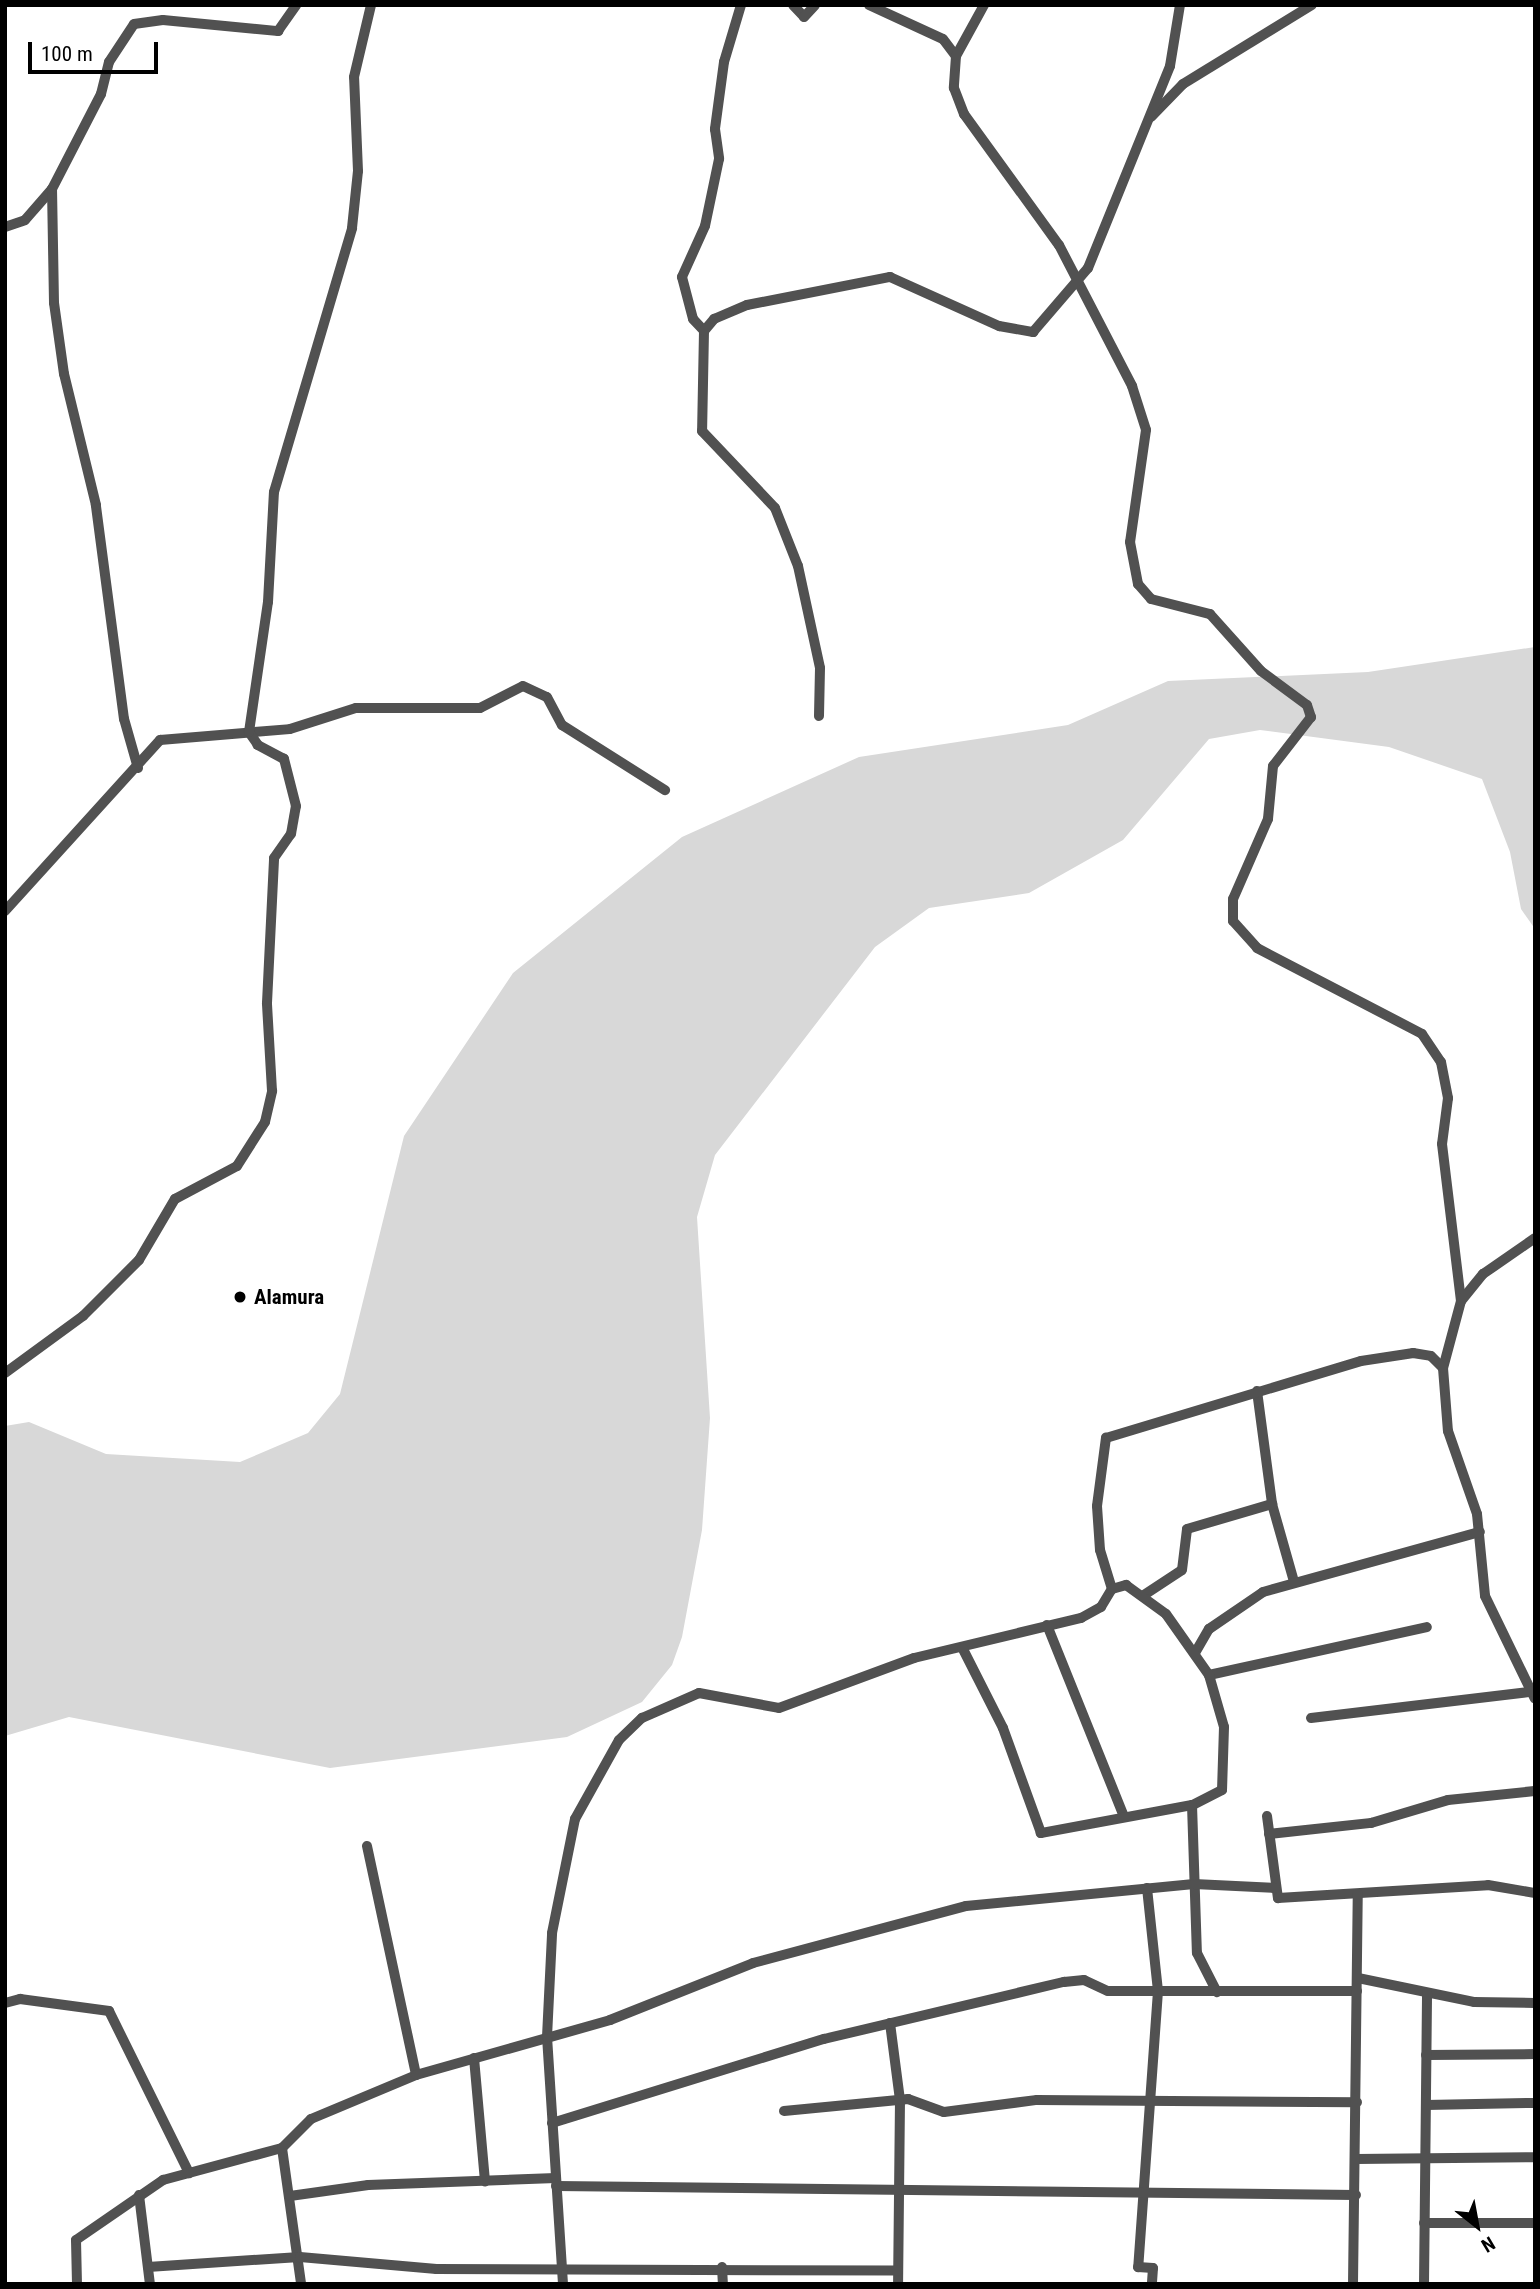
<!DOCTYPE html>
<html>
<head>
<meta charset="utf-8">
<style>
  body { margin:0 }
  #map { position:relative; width:1540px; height:2289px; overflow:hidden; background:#fff; font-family:"Roboto Condensed",sans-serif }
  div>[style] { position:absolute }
  .green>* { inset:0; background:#d8d8d8 }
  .minor>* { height:10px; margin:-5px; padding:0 5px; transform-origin:5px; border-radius:5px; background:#515151 }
  .dots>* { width:19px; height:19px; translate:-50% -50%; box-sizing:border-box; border:4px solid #fff; border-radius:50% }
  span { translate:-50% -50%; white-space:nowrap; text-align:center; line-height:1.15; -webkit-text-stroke:5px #fff; paint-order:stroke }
  .poi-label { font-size:21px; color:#000; font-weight:700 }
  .left { translate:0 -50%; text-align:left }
  .frame { position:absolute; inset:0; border:7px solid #000; pointer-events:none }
  .north { position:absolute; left:1442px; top:2191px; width:70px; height:70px; -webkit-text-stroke:5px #fff; paint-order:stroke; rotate:149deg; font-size:19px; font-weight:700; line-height:28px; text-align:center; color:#000 }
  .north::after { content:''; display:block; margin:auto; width:24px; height:32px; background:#000; clip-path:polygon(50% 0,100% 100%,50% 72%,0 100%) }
  .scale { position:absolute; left:28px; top:42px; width:130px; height:32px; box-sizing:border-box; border:4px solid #000; border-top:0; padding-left:9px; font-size:21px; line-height:24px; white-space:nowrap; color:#000; -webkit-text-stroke:5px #fff; paint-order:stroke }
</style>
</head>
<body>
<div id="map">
  <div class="green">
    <div style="clip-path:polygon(1535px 647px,1535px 929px,1521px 909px,1510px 852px,1482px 779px,1389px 747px,1260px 730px,1209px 739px,1123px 840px,1029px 893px,929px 908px,875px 947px,715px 1155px,697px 1217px,710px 1418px,702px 1530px,682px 1637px,672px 1665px,642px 1702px,567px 1737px,330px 1768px,69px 1717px,5px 1736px,5px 1426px,29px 1422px,106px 1454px,240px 1462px,308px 1433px,340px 1394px,404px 1136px,513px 973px,682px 837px,859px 757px,1068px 725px,1168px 681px,1368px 672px)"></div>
  </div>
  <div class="minor">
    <div style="left:741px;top:5px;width:59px;rotate:106.6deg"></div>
    <div style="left:724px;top:62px;width:68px;rotate:97.7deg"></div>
    <div style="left:715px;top:129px;width:30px;rotate:82deg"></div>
    <div style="left:719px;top:159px;width:68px;rotate:101.8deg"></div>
    <div style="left:705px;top:226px;width:56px;rotate:114.3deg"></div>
    <div style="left:682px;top:277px;width:43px;rotate:75.3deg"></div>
    <div style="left:693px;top:319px;width:16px;rotate:47deg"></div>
    <div style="left:704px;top:331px;width:100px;rotate:91.1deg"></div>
    <div style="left:702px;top:431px;width:106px;rotate:46.5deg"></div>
    <div style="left:775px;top:508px;width:62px;rotate:68.4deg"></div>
    <div style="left:798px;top:566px;width:104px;rotate:77.8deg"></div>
    <div style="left:820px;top:668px;width:48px;rotate:91.2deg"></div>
    <div style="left:793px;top:5px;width:16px;rotate:47deg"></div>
    <div style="left:804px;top:17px;width:16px;rotate:-47deg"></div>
    <div style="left:869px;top:5px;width:81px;rotate:24.7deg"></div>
    <div style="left:943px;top:39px;width:21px;rotate:53deg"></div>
    <div style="left:956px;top:56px;width:32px;rotate:94deg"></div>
    <div style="left:954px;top:88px;width:28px;rotate:69deg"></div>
    <div style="left:964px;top:114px;width:162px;rotate:54.1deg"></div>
    <div style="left:1059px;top:245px;width:159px;rotate:62.6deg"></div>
    <div style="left:1132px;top:386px;width:46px;rotate:72.3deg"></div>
    <div style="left:1146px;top:430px;width:113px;rotate:98.1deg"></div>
    <div style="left:1130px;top:542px;width:43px;rotate:79.2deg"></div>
    <div style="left:1138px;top:584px;width:20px;rotate:49deg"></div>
    <div style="left:1151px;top:599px;width:61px;rotate:14.3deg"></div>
    <div style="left:1210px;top:614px;width:76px;rotate:48.2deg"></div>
    <div style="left:1261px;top:671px;width:57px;rotate:36.5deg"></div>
    <div style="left:1307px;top:705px;width:13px;rotate:72deg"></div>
    <div style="left:1311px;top:717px;width:62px;rotate:127.8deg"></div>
    <div style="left:1273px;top:766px;width:53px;rotate:95.4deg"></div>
    <div style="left:1268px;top:819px;width:87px;rotate:113.6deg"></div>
    <div style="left:1233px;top:899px;width:22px;rotate:90deg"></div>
    <div style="left:1233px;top:921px;width:36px;rotate:48deg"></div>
    <div style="left:1257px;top:948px;width:186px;rotate:27.5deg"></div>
    <div style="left:1422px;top:1034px;width:34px;rotate:56deg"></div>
    <div style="left:1441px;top:1062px;width:37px;rotate:79deg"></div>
    <div style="left:1448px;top:1098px;width:46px;rotate:97.4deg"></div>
    <div style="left:1442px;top:1144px;width:158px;rotate:83.1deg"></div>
    <div style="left:1461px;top:1301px;width:69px;rotate:105deg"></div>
    <div style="left:1443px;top:1368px;width:63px;rotate:85.5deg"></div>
    <div style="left:1448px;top:1431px;width:88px;rotate:70.7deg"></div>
    <div style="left:1477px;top:1514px;width:82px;rotate:84.4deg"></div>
    <div style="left:1485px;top:1596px;width:114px;rotate:64.1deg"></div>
    <div style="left:956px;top:56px;width:58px;rotate:-61.2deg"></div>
    <div style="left:1151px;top:117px;width:46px;rotate:-45.9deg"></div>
    <div style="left:1183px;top:84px;width:151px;rotate:-31.5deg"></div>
    <div style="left:5px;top:227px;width:21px;rotate:-19deg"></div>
    <div style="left:25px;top:220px;width:41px;rotate:-48.9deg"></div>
    <div style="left:704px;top:331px;width:16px;rotate:-50deg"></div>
    <div style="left:714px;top:319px;width:36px;rotate:-23deg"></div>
    <div style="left:747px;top:305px;width:146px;rotate:-11.1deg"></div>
    <div style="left:890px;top:277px;width:120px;rotate:24.2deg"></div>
    <div style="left:999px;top:326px;width:35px;rotate:10deg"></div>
    <div style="left:1033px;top:332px;width:84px;rotate:-49.3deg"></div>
    <div style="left:1088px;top:268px;width:218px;rotate:-67.9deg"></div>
    <div style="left:1170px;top:66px;width:62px;rotate:-80.7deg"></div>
    <div style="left:138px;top:768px;width:51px;rotate:-105.9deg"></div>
    <div style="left:124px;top:719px;width:216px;rotate:-97.5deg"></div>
    <div style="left:96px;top:505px;width:135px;rotate:-103.7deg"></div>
    <div style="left:64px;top:374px;width:72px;rotate:-98deg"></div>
    <div style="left:54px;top:303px;width:114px;rotate:-91deg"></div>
    <div style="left:52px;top:189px;width:107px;rotate:-62.7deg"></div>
    <div style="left:101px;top:94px;width:33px;rotate:-76deg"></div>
    <div style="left:109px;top:62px;width:45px;rotate:-56.7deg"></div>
    <div style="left:134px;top:24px;width:29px;rotate:-8deg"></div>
    <div style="left:163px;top:20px;width:116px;rotate:5.5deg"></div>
    <div style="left:278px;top:31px;width:32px;rotate:-55deg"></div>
    <div style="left:5px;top:911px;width:231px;rotate:-47.8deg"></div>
    <div style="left:160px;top:740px;width:130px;rotate:-4.8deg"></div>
    <div style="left:290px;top:729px;width:69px;rotate:-17.7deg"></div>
    <div style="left:356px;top:708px;width:124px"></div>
    <div style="left:480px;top:708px;width:48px;rotate:-27.1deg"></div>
    <div style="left:523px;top:686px;width:26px;rotate:25deg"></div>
    <div style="left:547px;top:697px;width:32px;rotate:62deg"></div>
    <div style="left:562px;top:725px;width:122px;rotate:32.3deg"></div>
    <div style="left:1461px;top:1301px;width:35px;rotate:-51deg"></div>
    <div style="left:1483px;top:1274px;width:63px;rotate:-34.7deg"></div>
    <div style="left:5px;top:1373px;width:97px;rotate:-36.2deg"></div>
    <div style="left:83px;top:1316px;width:79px;rotate:-45deg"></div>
    <div style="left:139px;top:1260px;width:71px;rotate:-59.5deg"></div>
    <div style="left:175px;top:1199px;width:70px;rotate:-28deg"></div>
    <div style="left:237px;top:1166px;width:52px;rotate:-57.5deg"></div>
    <div style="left:265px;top:1122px;width:32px;rotate:-77deg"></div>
    <div style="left:272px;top:1091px;width:88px;rotate:-93.3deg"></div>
    <div style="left:267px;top:1003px;width:145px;rotate:-87.2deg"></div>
    <div style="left:274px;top:858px;width:29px;rotate:-55deg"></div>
    <div style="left:291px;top:834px;width:28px;rotate:-80deg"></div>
    <div style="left:296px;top:806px;width:49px;rotate:-104.3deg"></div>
    <div style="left:284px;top:759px;width:30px;rotate:-152deg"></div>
    <div style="left:258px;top:745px;width:16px;rotate:-125deg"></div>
    <div style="left:249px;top:732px;width:131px;rotate:-81.7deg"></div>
    <div style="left:268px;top:602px;width:110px;rotate:-86.9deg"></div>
    <div style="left:274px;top:492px;width:275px;rotate:-73.5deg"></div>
    <div style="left:352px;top:228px;width:57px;rotate:-84deg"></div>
    <div style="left:358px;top:171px;width:94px;rotate:-92.4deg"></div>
    <div style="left:354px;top:77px;width:74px;rotate:-76.7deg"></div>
    <div style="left:1257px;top:1391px;width:114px;rotate:82.4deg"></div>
    <div style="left:1272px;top:1504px;width:81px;rotate:74.2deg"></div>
    <div style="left:1112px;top:1589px;width:41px;rotate:-107.1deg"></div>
    <div style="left:1100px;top:1550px;width:44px;rotate:-93.9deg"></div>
    <div style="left:1097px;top:1506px;width:69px;rotate:-82.5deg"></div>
    <div style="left:1106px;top:1438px;width:266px;rotate:-16.8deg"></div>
    <div style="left:1361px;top:1361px;width:53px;rotate:-8.7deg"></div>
    <div style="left:1413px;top:1353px;width:18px;rotate:9deg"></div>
    <div style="left:1431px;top:1356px;width:17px;rotate:45deg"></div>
    <div style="left:1144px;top:1595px;width:45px;rotate:-33.3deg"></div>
    <div style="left:1182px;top:1570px;width:41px;rotate:-83deg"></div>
    <div style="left:1187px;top:1529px;width:89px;rotate:-16.4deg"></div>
    <div style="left:1047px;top:1625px;width:204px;rotate:68.1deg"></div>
    <div style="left:1195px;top:1653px;width:28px;rotate:-60deg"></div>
    <div style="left:1209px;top:1629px;width:65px;rotate:-34.4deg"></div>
    <div style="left:1263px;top:1592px;width:225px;rotate:-15.5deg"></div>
    <div style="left:1209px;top:1675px;width:223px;rotate:-12.4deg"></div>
    <div style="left:1311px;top:1718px;width:221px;rotate:-6.8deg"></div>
    <div style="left:1192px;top:1805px;width:148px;rotate:88.1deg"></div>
    <div style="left:1197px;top:1953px;width:44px;rotate:62.9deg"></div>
    <div style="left:1267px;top:1816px;width:83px;rotate:82.4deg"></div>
    <div style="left:1278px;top:1898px;width:210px;rotate:-3.5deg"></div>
    <div style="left:1488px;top:1885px;width:48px;rotate:9.7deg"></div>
    <div style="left:1269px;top:1834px;width:103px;rotate:-6.2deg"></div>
    <div style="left:1371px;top:1823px;width:80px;rotate:-16.6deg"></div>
    <div style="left:1448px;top:1800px;width:87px;rotate:-5.9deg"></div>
    <div style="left:367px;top:1846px;width:234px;rotate:77.9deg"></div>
    <div style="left:1147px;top:1888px;width:104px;rotate:83.9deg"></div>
    <div style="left:1158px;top:1991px;width:277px;rotate:94.1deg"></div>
    <div style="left:1138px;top:2267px;width:15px;rotate:4deg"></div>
    <div style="left:1153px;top:2268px;width:16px;rotate:94deg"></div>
    <div style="left:1358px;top:1978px;width:118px;rotate:11.7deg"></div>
    <div style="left:1474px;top:2002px;width:61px;rotate:0.9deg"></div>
    <div style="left:5px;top:2003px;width:16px;rotate:-15deg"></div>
    <div style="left:20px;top:1999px;width:90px;rotate:7.7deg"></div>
    <div style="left:109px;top:2011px;width:181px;rotate:63.7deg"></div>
    <div style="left:890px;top:2023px;width:78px;rotate:82.6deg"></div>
    <div style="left:900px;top:2100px;width:184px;rotate:90.6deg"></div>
    <div style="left:1426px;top:2055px;width:109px;rotate:-0.5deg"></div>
    <div style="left:474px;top:2058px;width:124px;rotate:84.9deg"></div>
    <div style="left:1426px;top:2105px;width:109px;rotate:-1.1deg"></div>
    <div style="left:784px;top:2111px;width:125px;rotate:-5.5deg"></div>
    <div style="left:908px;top:2099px;width:38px;rotate:20deg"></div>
    <div style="left:944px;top:2112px;width:94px;rotate:-7.4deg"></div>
    <div style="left:1037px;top:2100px;width:320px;rotate:0.4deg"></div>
    <div style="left:552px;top:2123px;width:285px;rotate:-17.2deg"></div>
    <div style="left:824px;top:2039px;width:247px;rotate:-13.4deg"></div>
    <div style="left:1064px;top:1982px;width:20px;rotate:-6deg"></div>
    <div style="left:1084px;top:1980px;width:26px;rotate:25deg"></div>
    <div style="left:1108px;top:1991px;width:249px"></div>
    <div style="left:282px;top:2148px;width:137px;rotate:82deg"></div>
    <div style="left:1356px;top:2159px;width:179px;rotate:-0.6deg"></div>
    <div style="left:556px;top:2186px;width:800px;rotate:0.64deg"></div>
    <div style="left:139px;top:2195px;width:90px;rotate:83deg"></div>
    <div style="left:290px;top:2196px;width:79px;rotate:-8deg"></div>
    <div style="left:368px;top:2185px;width:188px;rotate:-2.1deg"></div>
    <div style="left:1424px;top:2223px;width:111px"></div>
    <div style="left:148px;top:2267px;width:152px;rotate:-3.8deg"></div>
    <div style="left:300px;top:2257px;width:137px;rotate:5deg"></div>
    <div style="left:436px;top:2269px;width:462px;rotate:0.2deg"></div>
    <div style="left:722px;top:2267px;width:17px;rotate:87deg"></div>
    <div style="left:77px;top:2284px;width:44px;rotate:-91.3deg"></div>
    <div style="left:76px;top:2240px;width:106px;rotate:-34.6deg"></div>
    <div style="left:163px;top:2180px;width:123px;rotate:-15.1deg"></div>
    <div style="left:282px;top:2148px;width:41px;rotate:-45deg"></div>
    <div style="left:311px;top:2119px;width:114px;rotate:-22.7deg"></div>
    <div style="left:416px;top:2075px;width:202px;rotate:-15.8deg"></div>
    <div style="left:610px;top:2020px;width:154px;rotate:-21.7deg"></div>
    <div style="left:753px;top:1963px;width:220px;rotate:-15deg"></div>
    <div style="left:966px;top:1906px;width:229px;rotate:-5.5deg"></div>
    <div style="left:1194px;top:1884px;width:81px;rotate:2.8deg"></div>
    <div style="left:563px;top:2284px;width:248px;rotate:-93.7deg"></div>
    <div style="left:547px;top:2037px;width:104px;rotate:-87.2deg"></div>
    <div style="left:552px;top:1933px;width:116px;rotate:-78.6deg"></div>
    <div style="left:575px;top:1819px;width:90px;rotate:-60.9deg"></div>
    <div style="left:619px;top:1740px;width:32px;rotate:-44deg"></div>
    <div style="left:642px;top:1718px;width:62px;rotate:-23.7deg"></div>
    <div style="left:699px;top:1693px;width:81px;rotate:10.6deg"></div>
    <div style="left:779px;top:1708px;width:144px;rotate:-20.3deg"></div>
    <div style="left:914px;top:1658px;width:172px;rotate:-13.5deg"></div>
    <div style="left:1081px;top:1618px;width:23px;rotate:-29deg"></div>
    <div style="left:1101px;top:1607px;width:21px;rotate:-59deg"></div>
    <div style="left:1112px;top:1589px;width:15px;rotate:-16deg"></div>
    <div style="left:1126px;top:1585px;width:49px;rotate:35.9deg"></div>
    <div style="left:1166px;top:1614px;width:75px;rotate:54.8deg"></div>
    <div style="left:1209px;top:1675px;width:54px;rotate:73.9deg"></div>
    <div style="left:1224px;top:1727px;width:63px;rotate:91.8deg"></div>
    <div style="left:1222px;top:1790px;width:34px;rotate:153deg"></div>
    <div style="left:1192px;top:1805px;width:154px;rotate:169.5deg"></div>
    <div style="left:1041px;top:1833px;width:112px;rotate:-109.9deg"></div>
    <div style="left:1003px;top:1728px;width:89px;rotate:-116.9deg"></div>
    <div style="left:1353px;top:2284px;width:390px;rotate:-89.3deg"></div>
    <div style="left:1424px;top:2284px;width:291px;rotate:-89.4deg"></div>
  </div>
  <div class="dots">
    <div style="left:240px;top:1297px;background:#000"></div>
  </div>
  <div class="poi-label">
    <span class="left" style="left:254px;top:1297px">Alamura</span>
  </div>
  <div class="frame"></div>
  <div class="north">N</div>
  <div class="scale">100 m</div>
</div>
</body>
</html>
